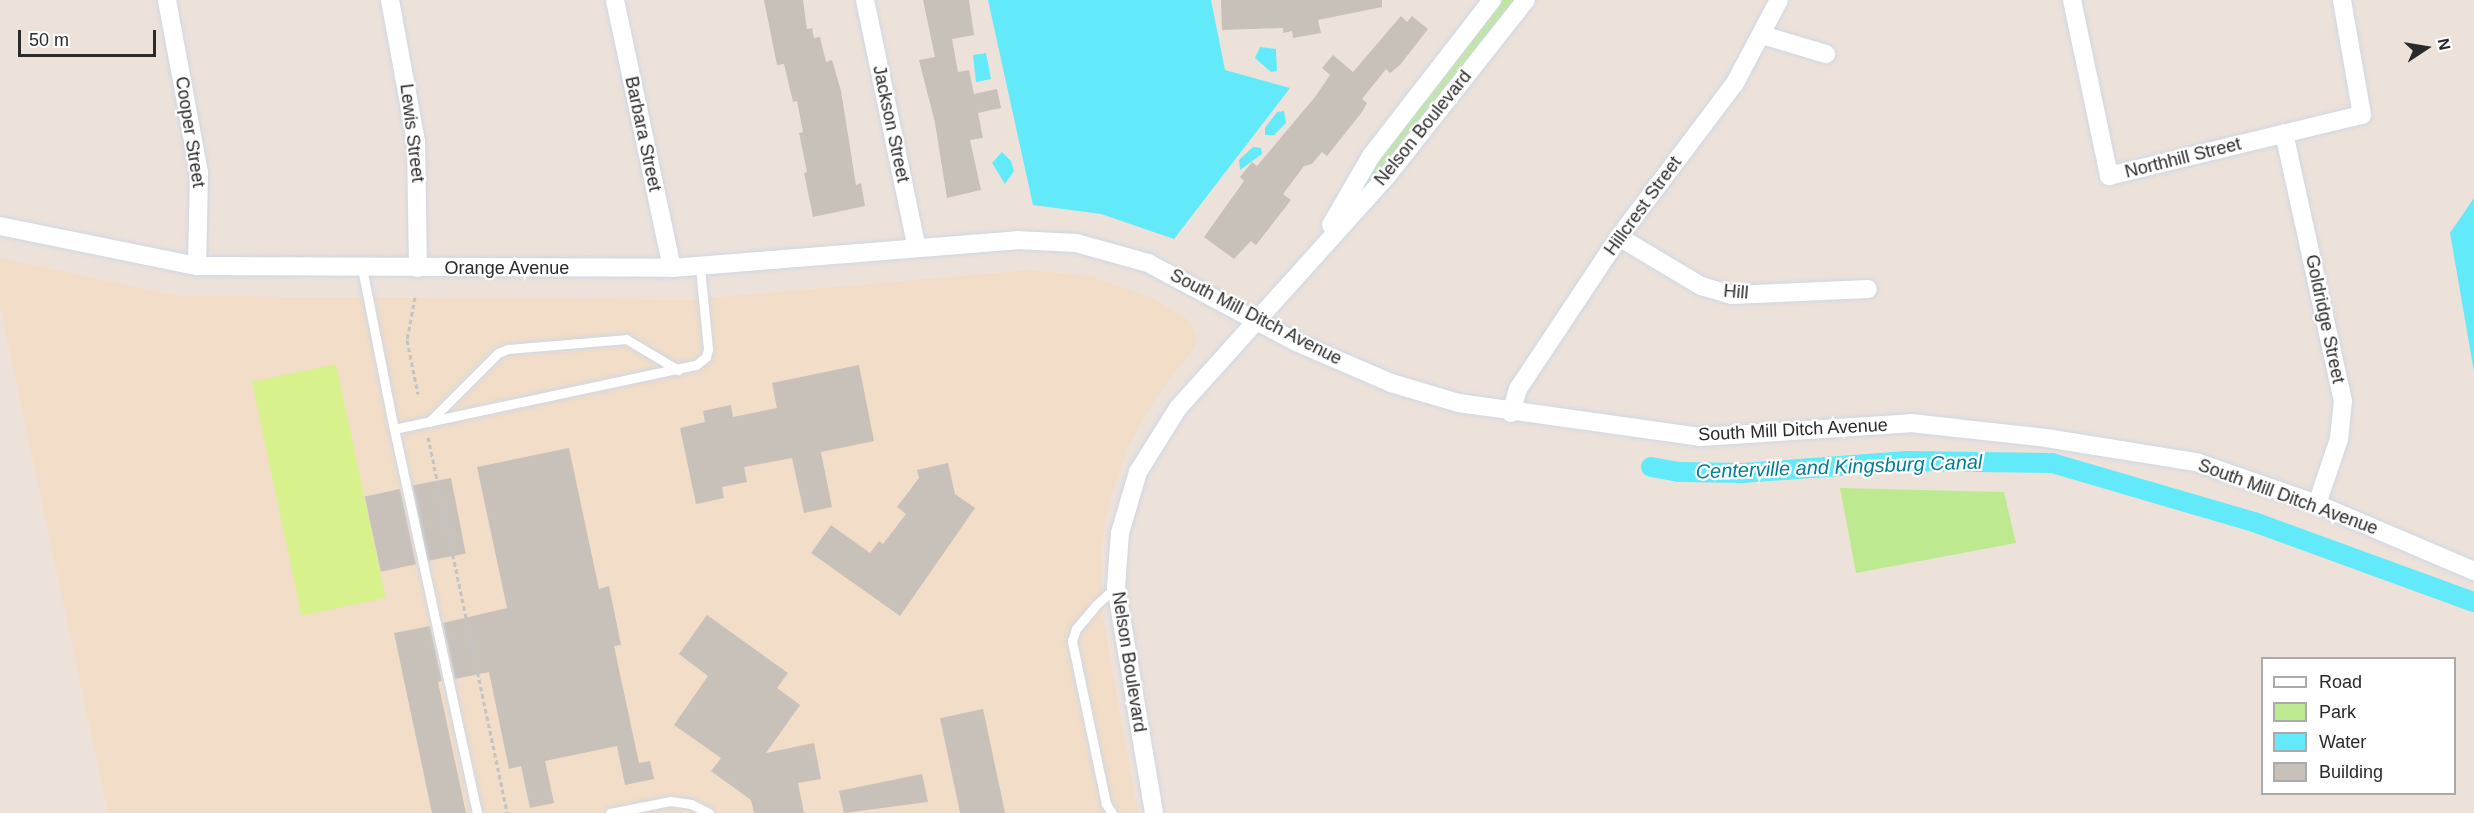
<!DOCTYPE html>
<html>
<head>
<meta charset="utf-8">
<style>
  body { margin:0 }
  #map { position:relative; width:2474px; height:813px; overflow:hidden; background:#ede2da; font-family:Arial,sans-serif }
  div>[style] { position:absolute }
  .education>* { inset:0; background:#f1ddc8 }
  .green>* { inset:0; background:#bdea91 }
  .pitch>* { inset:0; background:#d7f28c; transform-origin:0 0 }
  .water>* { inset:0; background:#63eafa }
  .canal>* { height:20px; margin:-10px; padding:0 10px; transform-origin:10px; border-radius:10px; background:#63eafa }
  .building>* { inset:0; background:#c8c1b9; transform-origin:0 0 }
  .path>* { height:3px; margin-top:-1.5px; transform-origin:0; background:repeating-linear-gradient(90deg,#c3c3c3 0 4.5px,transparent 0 7.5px) }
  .roads { filter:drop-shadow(0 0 2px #cfd7e4) drop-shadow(0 0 2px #cfd7e4) }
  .service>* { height:9px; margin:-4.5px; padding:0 4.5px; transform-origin:4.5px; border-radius:4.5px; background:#fff }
  .minor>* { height:18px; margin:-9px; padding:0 9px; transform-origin:9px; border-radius:9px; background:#fff }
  span { translate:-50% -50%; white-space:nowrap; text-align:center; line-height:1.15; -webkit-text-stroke:4.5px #fff; paint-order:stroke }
  .street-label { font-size:18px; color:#2a2a2a }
  .water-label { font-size:20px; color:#027d98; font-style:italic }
  .legend { position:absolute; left:2261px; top:657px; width:195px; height:138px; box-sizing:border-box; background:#fff; border:2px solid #aaa; margin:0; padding:8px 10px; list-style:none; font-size:18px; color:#2a2a2a }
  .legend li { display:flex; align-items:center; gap:12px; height:30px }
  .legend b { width:30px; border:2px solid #aaa }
  .north { position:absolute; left:2396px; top:18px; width:60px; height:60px; -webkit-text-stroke:4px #fff; paint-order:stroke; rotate:78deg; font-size:16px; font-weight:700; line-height:24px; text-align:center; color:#2a2a2a }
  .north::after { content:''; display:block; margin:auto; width:21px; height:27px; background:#2a2a2a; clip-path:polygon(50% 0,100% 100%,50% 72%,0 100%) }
  .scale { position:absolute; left:18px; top:30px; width:138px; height:27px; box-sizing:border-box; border:3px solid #2a2a2a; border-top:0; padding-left:8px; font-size:18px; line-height:21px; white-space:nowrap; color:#2a2a2a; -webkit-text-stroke:4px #fff; paint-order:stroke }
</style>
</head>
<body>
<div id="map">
  <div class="education">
    <div style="clip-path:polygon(0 258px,177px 296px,687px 300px,1030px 270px,1090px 276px,1150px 297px,1190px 321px,1197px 337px,1195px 347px,1157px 396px,1128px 447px,1108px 507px,1101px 551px,1103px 618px,1138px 813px,108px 813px,0 306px)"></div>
  </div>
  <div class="green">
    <div style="clip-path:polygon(1503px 0,1518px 0,1355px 203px,1380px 158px)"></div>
    <div style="clip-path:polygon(1840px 488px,2004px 492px,2016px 543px,1856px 573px)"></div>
  </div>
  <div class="pitch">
    <div style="left:336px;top:364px;width:239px;height:86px;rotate:78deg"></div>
  </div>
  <div class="water">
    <div style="clip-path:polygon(988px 0,1211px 0,1225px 70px,1290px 88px,1174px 239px,1101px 214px,1033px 205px)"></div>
    <div style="clip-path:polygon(1260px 47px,1276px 49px,1277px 71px,1271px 72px,1255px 58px)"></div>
    <div style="clip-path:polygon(986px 53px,991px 79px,976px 82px,973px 55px)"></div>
    <div style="clip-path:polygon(1284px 111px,1286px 123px,1274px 135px,1265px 135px,1265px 128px,1277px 112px)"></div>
    <div style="clip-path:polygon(1253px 147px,1261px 148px,1262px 154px,1240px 170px,1239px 160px)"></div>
    <div style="clip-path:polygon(1002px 152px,1011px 161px,1014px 171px,1005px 184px,992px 163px)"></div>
    <div style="clip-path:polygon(2474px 198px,2474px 372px,2450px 233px)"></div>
  </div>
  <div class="canal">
    <div style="left:1651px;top:467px;width:29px;rotate:10deg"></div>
    <div style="left:1680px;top:472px;width:63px;rotate:0.9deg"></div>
    <div style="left:1743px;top:473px;width:164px;rotate:-4.2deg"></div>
    <div style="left:1907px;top:461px;width:145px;rotate:0.8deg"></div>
    <div style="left:2052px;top:463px;width:210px;rotate:16.3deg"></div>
    <div style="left:2254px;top:522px;width:234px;rotate:20deg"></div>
  </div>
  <div class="building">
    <div style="clip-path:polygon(764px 0,803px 0,807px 29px,812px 28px,814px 38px,820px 37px,826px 62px,832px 60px,841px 91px,856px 185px,861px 183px,865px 206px,813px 217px,804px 173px,807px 172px,799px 133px,803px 132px,797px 101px,793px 102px,784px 64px,777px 65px)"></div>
    <div style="clip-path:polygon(923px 0,969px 0,974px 35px,952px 39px,958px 72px,969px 70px,974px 94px,997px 89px,1001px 108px,978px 113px,983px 138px,970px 140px,981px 190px,947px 198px,935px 123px,919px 60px,935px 57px)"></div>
    <div style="clip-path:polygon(1221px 0,1382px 0,1382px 7px,1318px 20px,1321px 33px,1293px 38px,1292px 31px,1283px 33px,1283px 28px,1222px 30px)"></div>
    <div style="clip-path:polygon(1401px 16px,1407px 22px,1412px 16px,1428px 29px,1400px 65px,1390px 73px,1386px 69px,1362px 99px,1367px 103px,1362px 112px,1327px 156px,1322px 152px,1312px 164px,1304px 166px,1283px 194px,1291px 200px,1256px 245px,1251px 241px,1234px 259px,1204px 237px,1244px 181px,1240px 177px,1252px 162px,1257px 166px,1315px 97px,1330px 75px,1322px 68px,1333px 55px,1353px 72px)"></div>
    <div style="clip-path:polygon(859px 365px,874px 441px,821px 452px,832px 507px,804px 513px,792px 458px,744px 467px,747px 482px,722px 487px,724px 498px,696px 504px,680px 428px,705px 422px,703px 411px,731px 405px,733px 417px,777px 408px,772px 383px)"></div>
    <div style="clip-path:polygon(569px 448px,599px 589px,609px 586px,621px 645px,614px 646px,639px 763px,650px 761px,654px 779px,625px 785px,617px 746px,545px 761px,554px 803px,530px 808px,521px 766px,509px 769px,489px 672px,455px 679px,443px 623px,507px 608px,477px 467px)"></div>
    <div style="clip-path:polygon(948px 463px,955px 494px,975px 508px,900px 616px,811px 553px,831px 525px,870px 553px,879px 541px,883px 544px,906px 514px,897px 507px,919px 478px,917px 470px)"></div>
    <div style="left:451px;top:478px;width:77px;height:39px;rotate:79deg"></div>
    <div style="left:400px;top:489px;width:77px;height:36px;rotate:78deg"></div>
    <div style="clip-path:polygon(707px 615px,788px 673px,777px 688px,800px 705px,766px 753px,814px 743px,821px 779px,798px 783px,804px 813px,754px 813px,751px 800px,711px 771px,721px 758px,674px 725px,708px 676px,679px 654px)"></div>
    <div style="clip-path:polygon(430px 626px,442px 681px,438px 682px,466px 813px,432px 813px,394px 633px)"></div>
    <div style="left:983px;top:709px;width:106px;height:44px;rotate:78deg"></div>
    <div style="clip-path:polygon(922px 774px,928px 802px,844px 813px,839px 791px)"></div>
  </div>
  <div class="path">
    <div style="left:415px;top:297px;width:44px;rotate:100.5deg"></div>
    <div style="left:407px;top:340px;width:55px;rotate:78.5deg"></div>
    <div style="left:428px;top:437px;width:384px;rotate:78.1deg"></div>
  </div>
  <div class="roads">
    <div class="service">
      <div style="left:362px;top:268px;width:164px;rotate:78.8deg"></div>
      <div style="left:394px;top:429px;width:309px;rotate:-12deg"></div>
      <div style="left:696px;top:365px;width:13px;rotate:-39deg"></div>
      <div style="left:706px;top:357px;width:8px;rotate:-76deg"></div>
      <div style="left:708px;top:349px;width:82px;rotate:-95.6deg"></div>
      <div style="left:429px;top:422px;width:98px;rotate:-45deg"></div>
      <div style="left:498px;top:353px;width:11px;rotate:-22deg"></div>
      <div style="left:508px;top:349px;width:118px;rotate:-4.8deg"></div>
      <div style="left:626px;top:339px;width:61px;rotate:30.8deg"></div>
      <div style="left:394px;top:429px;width:393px;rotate:77.8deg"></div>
      <div style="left:610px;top:813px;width:61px;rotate:-11.3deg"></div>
      <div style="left:670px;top:801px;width:21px;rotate:8deg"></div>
      <div style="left:691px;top:804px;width:20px;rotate:27deg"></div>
      <div style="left:1112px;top:813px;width:11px;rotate:-124deg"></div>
      <div style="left:1106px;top:804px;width:167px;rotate:-101.8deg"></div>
      <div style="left:1072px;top:641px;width:13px;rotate:-72deg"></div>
      <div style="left:1076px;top:629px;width:31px;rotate:-50deg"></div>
      <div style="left:1096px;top:605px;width:27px;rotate:-42deg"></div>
    </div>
    <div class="minor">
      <div style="left:167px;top:0;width:176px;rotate:79.5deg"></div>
      <div style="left:199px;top:173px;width:93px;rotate:91.2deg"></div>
      <div style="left:390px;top:0;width:144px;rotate:79.6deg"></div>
      <div style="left:416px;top:142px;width:126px;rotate:89.1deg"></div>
      <div style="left:615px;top:0;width:274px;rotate:78deg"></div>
      <div style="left:865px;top:0;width:253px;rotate:78.2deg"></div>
      <div style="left:2072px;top:0;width:180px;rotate:78.1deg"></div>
      <div style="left:2109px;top:176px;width:260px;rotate:-13.6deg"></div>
      <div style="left:2362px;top:115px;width:117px;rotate:-99.9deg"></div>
      <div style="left:1762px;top:35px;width:67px;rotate:16.5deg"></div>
      <div style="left:2284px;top:133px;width:274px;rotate:77.6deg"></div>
      <div style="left:2343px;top:401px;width:38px;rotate:96deg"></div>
      <div style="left:2339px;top:439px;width:69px;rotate:108.7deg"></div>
      <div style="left:1331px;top:225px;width:80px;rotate:-59.9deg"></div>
      <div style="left:1371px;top:156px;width:197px;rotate:-52.2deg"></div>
      <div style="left:0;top:226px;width:201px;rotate:11.5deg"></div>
      <div style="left:197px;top:266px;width:475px;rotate:0.2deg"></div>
      <div style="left:672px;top:268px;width:346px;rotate:-4.6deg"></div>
      <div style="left:1017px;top:240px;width:59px;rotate:2.9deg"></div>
      <div style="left:1076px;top:243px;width:75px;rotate:15.5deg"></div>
      <div style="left:1148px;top:263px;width:168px;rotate:28.1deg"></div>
      <div style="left:1296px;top:342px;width:103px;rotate:23.3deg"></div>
      <div style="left:1391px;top:383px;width:71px;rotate:16.4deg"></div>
      <div style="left:1459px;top:403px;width:245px;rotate:8deg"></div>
      <div style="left:1702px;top:437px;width:209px;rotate:-3.8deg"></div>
      <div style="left:1911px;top:423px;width:136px;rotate:6.3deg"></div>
      <div style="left:2046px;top:438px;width:152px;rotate:9.1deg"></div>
      <div style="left:2196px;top:462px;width:128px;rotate:19.1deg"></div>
      <div style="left:2317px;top:504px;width:171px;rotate:23.1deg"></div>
      <div style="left:1619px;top:237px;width:96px;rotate:30.9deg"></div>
      <div style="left:1701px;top:286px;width:32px;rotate:16deg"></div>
      <div style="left:1732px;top:295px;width:136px;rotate:-2.5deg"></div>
      <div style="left:1511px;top:413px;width:25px;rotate:-74deg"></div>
      <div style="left:1518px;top:389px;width:182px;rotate:-56.4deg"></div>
      <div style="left:1619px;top:237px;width:193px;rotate:-53deg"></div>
      <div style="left:1735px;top:83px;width:94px;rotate:-62.1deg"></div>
      <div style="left:1154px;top:813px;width:229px;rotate:-99.5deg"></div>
      <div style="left:1116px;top:587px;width:54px;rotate:-85.8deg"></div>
      <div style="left:1120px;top:533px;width:64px;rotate:-73.6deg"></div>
      <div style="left:1138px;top:472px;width:75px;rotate:-58deg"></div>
      <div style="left:1178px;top:408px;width:311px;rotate:-48deg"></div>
      <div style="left:1386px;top:177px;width:226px;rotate:-51.7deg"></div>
    </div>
  </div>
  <div class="street-label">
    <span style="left:891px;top:124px;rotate:78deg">Jackson Street</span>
    <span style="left:1423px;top:128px;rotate:-51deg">Nelson Boulevard</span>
    <span style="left:190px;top:132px;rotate:81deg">Cooper Street</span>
    <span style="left:412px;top:133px;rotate:83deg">Lewis Street</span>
    <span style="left:643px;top:134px;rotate:78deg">Barbara Street</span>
    <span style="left:2183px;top:158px;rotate:-14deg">Northhill Street</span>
    <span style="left:1643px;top:206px;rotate:-54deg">Hillcrest Street</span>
    <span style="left:507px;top:268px">Orange Avenue</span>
    <span style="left:1736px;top:292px;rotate:5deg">Hill</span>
    <span style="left:1256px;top:317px;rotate:27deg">South Mill Ditch Avenue</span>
    <span style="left:2325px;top:319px;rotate:78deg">Goldridge Street</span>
    <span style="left:1793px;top:430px;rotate:-3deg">South Mill Ditch Avenue</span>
    <span style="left:2288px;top:497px;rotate:20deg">South Mill Ditch Avenue</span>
    <span style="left:1129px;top:662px;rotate:81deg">Nelson Boulevard</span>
  </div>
  <div class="water-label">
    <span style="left:1839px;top:467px;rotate:-2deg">Centerville and Kingsburg Canal</span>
  </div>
  <ul class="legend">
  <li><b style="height:8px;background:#fff"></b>Road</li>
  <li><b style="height:16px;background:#bdea91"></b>Park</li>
  <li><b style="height:16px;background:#63eafa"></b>Water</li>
  <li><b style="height:16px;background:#c8c1b9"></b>Building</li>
  </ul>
  <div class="north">N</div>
  <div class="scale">50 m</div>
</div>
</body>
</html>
